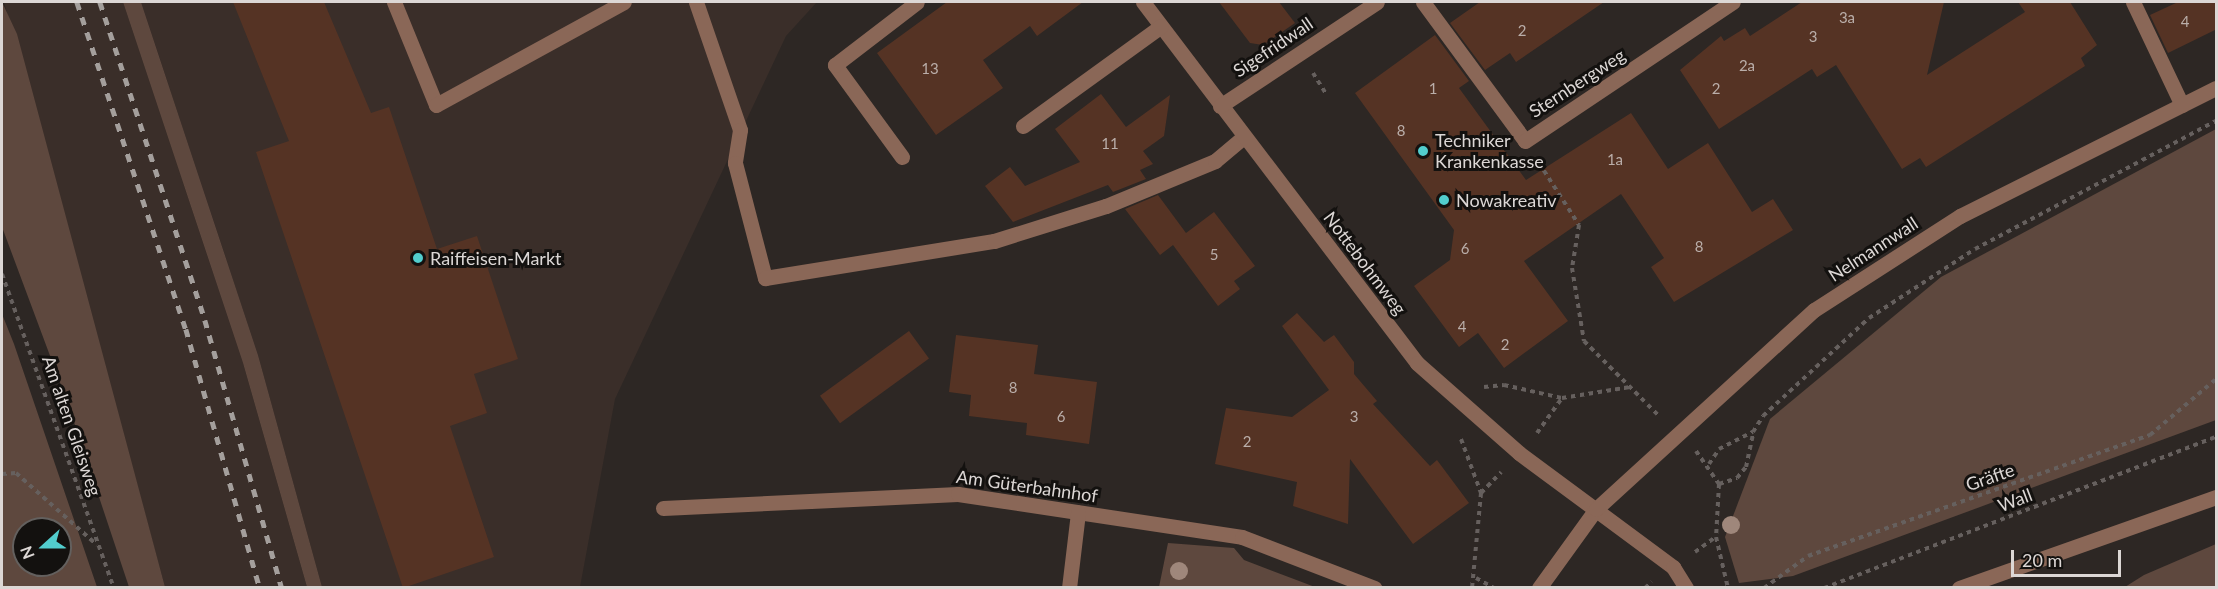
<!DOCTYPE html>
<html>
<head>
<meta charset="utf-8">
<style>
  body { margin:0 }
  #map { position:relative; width:2218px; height:589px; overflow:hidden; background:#2d2724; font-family:Lato,sans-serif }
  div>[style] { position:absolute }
  .built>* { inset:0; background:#3a2e29 }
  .green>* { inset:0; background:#5e483e }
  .building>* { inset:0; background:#553324; transform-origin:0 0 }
  .path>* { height:4px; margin-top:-2px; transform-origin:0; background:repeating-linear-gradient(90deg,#66605e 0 4.5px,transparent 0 9px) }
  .minor>* { height:15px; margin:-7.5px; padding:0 7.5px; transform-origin:7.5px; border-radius:7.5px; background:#8a6757 }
  .rail>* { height:4.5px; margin-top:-2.25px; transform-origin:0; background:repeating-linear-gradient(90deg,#a49f9c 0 8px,transparent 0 16px) }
  .trees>* { width:18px; height:18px; margin:-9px; border-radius:50%; background:#9f877b }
  .dots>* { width:16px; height:16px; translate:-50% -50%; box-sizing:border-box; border:3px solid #13110f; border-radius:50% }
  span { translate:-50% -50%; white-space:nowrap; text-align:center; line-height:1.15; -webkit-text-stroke:6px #13110f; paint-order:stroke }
  .number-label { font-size:15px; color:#baaea9 }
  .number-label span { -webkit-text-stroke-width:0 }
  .street-label { font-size:18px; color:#dcd7d5 }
  .poi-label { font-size:18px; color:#dcd7d5 }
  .left { translate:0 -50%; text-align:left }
  .frame { position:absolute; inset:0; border:3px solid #dcd7d5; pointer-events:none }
  .north { position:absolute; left:12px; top:517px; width:60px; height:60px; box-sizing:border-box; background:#13110f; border:2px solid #63605e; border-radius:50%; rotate:249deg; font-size:16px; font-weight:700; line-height:24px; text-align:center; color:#dcd7d5 }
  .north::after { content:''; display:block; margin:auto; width:21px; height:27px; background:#52cdcd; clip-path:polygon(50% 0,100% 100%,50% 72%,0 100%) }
  .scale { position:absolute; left:2011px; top:550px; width:110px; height:27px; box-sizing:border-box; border:3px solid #dcd7d5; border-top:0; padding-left:8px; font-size:18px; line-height:21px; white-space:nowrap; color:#dcd7d5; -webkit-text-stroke:4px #13110f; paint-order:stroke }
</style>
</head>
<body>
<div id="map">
  <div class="built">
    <div style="clip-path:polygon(4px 2px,123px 2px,243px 363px,307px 587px,165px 587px)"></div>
    <div style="clip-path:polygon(141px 2px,817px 2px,786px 36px,615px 399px,580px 587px,322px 587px,258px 355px)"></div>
  </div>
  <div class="green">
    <div style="clip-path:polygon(2px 2px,17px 34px,165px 587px,129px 587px,68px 404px,2px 227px)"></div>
    <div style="clip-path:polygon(123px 2px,141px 2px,258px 355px,322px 587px,307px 587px,243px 363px)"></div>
    <div style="clip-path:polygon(2216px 129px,2216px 420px,1793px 576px,1739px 583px,1725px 537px,1770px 419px,1941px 277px)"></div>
    <div style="clip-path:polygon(evenodd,2px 314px,14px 344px,97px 587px,2px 587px,2px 314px,24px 529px,60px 529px,60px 565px,24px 565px,24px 529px)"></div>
    <div style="clip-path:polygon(1168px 543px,1234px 548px,1244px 560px,1315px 587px,1159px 587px)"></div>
    <div style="clip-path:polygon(2216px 544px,2216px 587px,2125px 587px,2144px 575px)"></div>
  </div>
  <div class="building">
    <div style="clip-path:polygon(233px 2px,324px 2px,371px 113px,389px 107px,437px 249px,477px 236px,518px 359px,474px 374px,487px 413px,450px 426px,494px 557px,403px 588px,256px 152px,289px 141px)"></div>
    <div style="clip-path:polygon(947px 2px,1083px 2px,1037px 36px,1030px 26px,983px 60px,1003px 88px,936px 135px,877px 53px)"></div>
    <div style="clip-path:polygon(1219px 2px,1279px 2px,1295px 23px,1263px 45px,1250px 43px)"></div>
    <div style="clip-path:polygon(1480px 2px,1604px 2px,1516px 62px,1510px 53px,1485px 70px,1450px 23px)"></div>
    <div style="clip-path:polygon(1802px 2px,1944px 2px,1927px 75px,2025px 12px,2018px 2px,2070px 2px,2097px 45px,2081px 58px,2085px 66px,1926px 167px,1920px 158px,1902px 169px,1836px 65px,1817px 77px,1812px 69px,1719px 129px,1680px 70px,1721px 36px,1724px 41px,1745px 28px,1750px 36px)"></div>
    <div style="clip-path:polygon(2178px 2px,2217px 2px,2217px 29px,2168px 53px,2150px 15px)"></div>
    <div style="clip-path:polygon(1435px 35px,1469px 81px,1459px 88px,1526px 180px,1631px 113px,1668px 169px,1708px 143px,1752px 212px,1773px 199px,1793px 230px,1674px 302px,1651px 267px,1664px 258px,1621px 194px,1524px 261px,1568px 321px,1504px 368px,1478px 333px,1459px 347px,1414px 286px,1450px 260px,1454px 230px,1355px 93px)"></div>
    <div style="clip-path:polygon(1101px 94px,1126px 127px,1170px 95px,1164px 136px,1143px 151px,1153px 164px,1140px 170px,1146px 179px,1113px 192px,1108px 185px,1013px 222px,985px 186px,1010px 167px,1025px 186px,1080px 162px,1055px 129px)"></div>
    <div style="clip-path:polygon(1158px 195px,1186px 233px,1214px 212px,1255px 266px,1234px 281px,1240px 289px,1218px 306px,1173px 245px,1160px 255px,1125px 209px)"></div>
    <div style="clip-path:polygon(1297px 313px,1324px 342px,1334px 335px,1354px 362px,1354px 374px,1377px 401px,1373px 404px,1430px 466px,1437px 460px,1469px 503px,1413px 544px,1350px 459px,1348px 524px,1293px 506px,1297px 482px,1215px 464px,1226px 408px,1292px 417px,1329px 390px,1282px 326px)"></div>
    <div style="left:909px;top:331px;width:34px;height:110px;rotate:54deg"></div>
    <div style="clip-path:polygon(956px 335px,1038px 345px,1034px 374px,1097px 382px,1089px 444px,1026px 435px,1027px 423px,969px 416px,971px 395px,949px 392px)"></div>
  </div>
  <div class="path">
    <div style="left:1313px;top:73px;width:26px;rotate:58deg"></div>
    <div style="left:1539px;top:163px;width:74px;rotate:57.2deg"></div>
    <div style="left:1579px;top:225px;width:44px;rotate:99.2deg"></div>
    <div style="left:1572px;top:268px;width:74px;rotate:80.7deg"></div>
    <div style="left:1584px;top:341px;width:107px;rotate:45deg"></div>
    <div style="left:2px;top:274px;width:333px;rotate:70.4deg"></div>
    <div style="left:1484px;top:387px;width:20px;rotate:-6deg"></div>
    <div style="left:1504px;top:385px;width:59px;rotate:12.6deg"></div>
    <div style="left:1562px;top:398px;width:69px;rotate:-9.2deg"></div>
    <div style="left:1537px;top:433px;width:43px;rotate:-54.5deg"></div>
    <div style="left:1461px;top:439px;width:58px;rotate:69.7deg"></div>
    <div style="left:1481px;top:493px;width:95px;rotate:95.4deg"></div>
    <div style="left:1696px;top:451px;width:40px;rotate:55.1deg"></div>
    <div style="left:1719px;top:484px;width:53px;rotate:93.2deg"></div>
    <div style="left:1716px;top:537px;width:52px;rotate:76.8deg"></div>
    <div style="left:1709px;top:464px;width:18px;rotate:-56deg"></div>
    <div style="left:1719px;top:449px;width:38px;rotate:-27deg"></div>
    <div style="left:1753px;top:432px;width:19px;rotate:-58deg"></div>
    <div style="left:1763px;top:416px;width:144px;rotate:-42.8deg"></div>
    <div style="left:1869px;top:318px;width:126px;rotate:-33.1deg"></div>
    <div style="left:1975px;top:249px;width:273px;rotate:-28deg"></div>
    <div style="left:2px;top:474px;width:14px;rotate:-4deg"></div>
    <div style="left:16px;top:473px;width:108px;rotate:41.6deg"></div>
    <div style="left:1719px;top:484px;width:19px;rotate:-18deg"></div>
    <div style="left:1737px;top:478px;width:14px;rotate:-51deg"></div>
    <div style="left:1746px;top:467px;width:35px;rotate:-78deg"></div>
    <div style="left:1481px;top:493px;width:29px;rotate:-46deg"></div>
    <div style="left:1695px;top:552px;width:26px;rotate:-36deg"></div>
    <div style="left:1476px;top:578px;width:21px;rotate:29deg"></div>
    <div style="left:1645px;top:588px;width:9px;rotate:-41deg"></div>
    <div style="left:1764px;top:588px;width:54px;rotate:-36deg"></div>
    <div style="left:1808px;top:556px;width:363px;rotate:-19.5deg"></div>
    <div style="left:2150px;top:435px;width:87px;rotate:-40.3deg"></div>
    <div style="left:1824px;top:588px;width:420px;rotate:-21.1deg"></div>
  </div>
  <div class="minor">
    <div style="left:394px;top:2px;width:111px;rotate:67.8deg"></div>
    <div style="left:436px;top:105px;width:214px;rotate:-28.7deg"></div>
    <div style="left:696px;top:2px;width:135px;rotate:71deg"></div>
    <div style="left:740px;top:130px;width:33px;rotate:99deg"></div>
    <div style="left:735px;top:163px;width:119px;rotate:75.4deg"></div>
    <div style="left:765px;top:278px;width:232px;rotate:-9.2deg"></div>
    <div style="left:994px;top:241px;width:117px;rotate:-17.4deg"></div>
    <div style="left:1106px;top:206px;width:118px;rotate:-22.4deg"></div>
    <div style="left:1215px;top:161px;width:38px;rotate:-40deg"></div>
    <div style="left:1143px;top:2px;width:453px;rotate:52.8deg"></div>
    <div style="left:1417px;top:363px;width:136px;rotate:41.4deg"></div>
    <div style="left:1519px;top:453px;width:192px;rotate:36.5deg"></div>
    <div style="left:1673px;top:567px;width:25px;rotate:58deg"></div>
    <div style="left:1423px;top:2px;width:172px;rotate:53.7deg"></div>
    <div style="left:1525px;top:141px;width:250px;rotate:-33.8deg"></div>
    <div style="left:2133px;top:2px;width:114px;rotate:64.6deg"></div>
    <div style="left:1220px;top:106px;width:188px;rotate:-33.5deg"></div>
    <div style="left:1023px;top:126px;width:170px;rotate:-35.9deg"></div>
    <div style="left:902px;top:157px;width:114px;rotate:-126.1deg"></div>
    <div style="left:835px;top:65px;width:103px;rotate:-37.5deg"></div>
    <div style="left:663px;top:508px;width:295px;rotate:-2.7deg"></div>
    <div style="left:958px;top:494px;width:287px;rotate:8.6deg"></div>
    <div style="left:1242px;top:537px;width:142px;rotate:21.1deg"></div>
    <div style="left:1069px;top:588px;width:76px;rotate:-83.2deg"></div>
    <div style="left:1539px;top:588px;width:97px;rotate:-54.2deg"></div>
    <div style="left:1596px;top:509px;width:295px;rotate:-42.4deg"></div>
    <div style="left:1814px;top:310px;width:174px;rotate:-32.8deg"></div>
    <div style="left:1960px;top:216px;width:286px;rotate:-26.6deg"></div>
    <div style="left:1959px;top:588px;width:273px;rotate:-19.5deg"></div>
  </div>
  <div class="rail">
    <div style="left:77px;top:2px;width:345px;rotate:71.6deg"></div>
    <div style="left:186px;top:329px;width:269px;rotate:74.1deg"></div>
    <div style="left:100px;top:2px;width:335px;rotate:71.7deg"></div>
    <div style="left:205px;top:320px;width:279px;rotate:74deg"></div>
  </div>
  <div class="trees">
    <div style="left:1731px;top:525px"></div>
    <div style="left:1179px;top:571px"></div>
  </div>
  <div class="dots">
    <div style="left:1423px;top:151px;background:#52cdcd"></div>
    <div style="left:1444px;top:200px;background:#52cdcd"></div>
    <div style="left:418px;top:258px;background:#52cdcd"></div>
  </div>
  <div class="number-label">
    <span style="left:1847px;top:18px">3a</span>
    <span style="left:2185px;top:22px">4</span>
    <span style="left:1522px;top:31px">2</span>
    <span style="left:1813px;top:37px">3</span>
    <span style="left:1747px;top:66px">2a</span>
    <span style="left:930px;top:69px">13</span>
    <span style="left:1433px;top:89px">1</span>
    <span style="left:1716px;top:89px">2</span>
    <span style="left:1401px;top:131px">8</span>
    <span style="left:1110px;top:144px">11</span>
    <span style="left:1615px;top:160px">1a</span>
    <span style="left:1699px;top:247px">8</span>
    <span style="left:1465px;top:249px">6</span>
    <span style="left:1214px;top:255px">5</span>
    <span style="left:1462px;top:327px">4</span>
    <span style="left:1505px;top:345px">2</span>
    <span style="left:1013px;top:388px">8</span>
    <span style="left:1061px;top:417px">6</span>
    <span style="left:1354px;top:417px">3</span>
    <span style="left:1247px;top:442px">2</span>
  </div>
  <div class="street-label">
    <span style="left:1273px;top:47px;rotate:-34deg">Sigefridwall</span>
    <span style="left:1577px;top:83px;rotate:-33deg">Sternbergweg</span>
    <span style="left:1873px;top:249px;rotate:-33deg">Nelmannwall</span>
    <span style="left:1365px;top:263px;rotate:53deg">Nottebohmweg</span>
    <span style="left:72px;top:426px;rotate:71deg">Am alten Gleisweg</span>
    <span style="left:1990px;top:477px;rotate:-19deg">Gräfte</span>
    <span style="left:1027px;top:486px;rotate:8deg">Am Güterbahnhof</span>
    <span style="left:2015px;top:500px;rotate:-21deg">Wall</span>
  </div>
  <div class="poi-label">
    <span class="left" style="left:1435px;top:151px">Techniker<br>Krankenkasse</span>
    <span class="left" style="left:1456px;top:200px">Nowakreativ</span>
    <span class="left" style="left:430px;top:258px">Raiffeisen-Markt</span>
  </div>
  <div class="frame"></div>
  <div class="north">N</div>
  <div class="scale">20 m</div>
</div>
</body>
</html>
